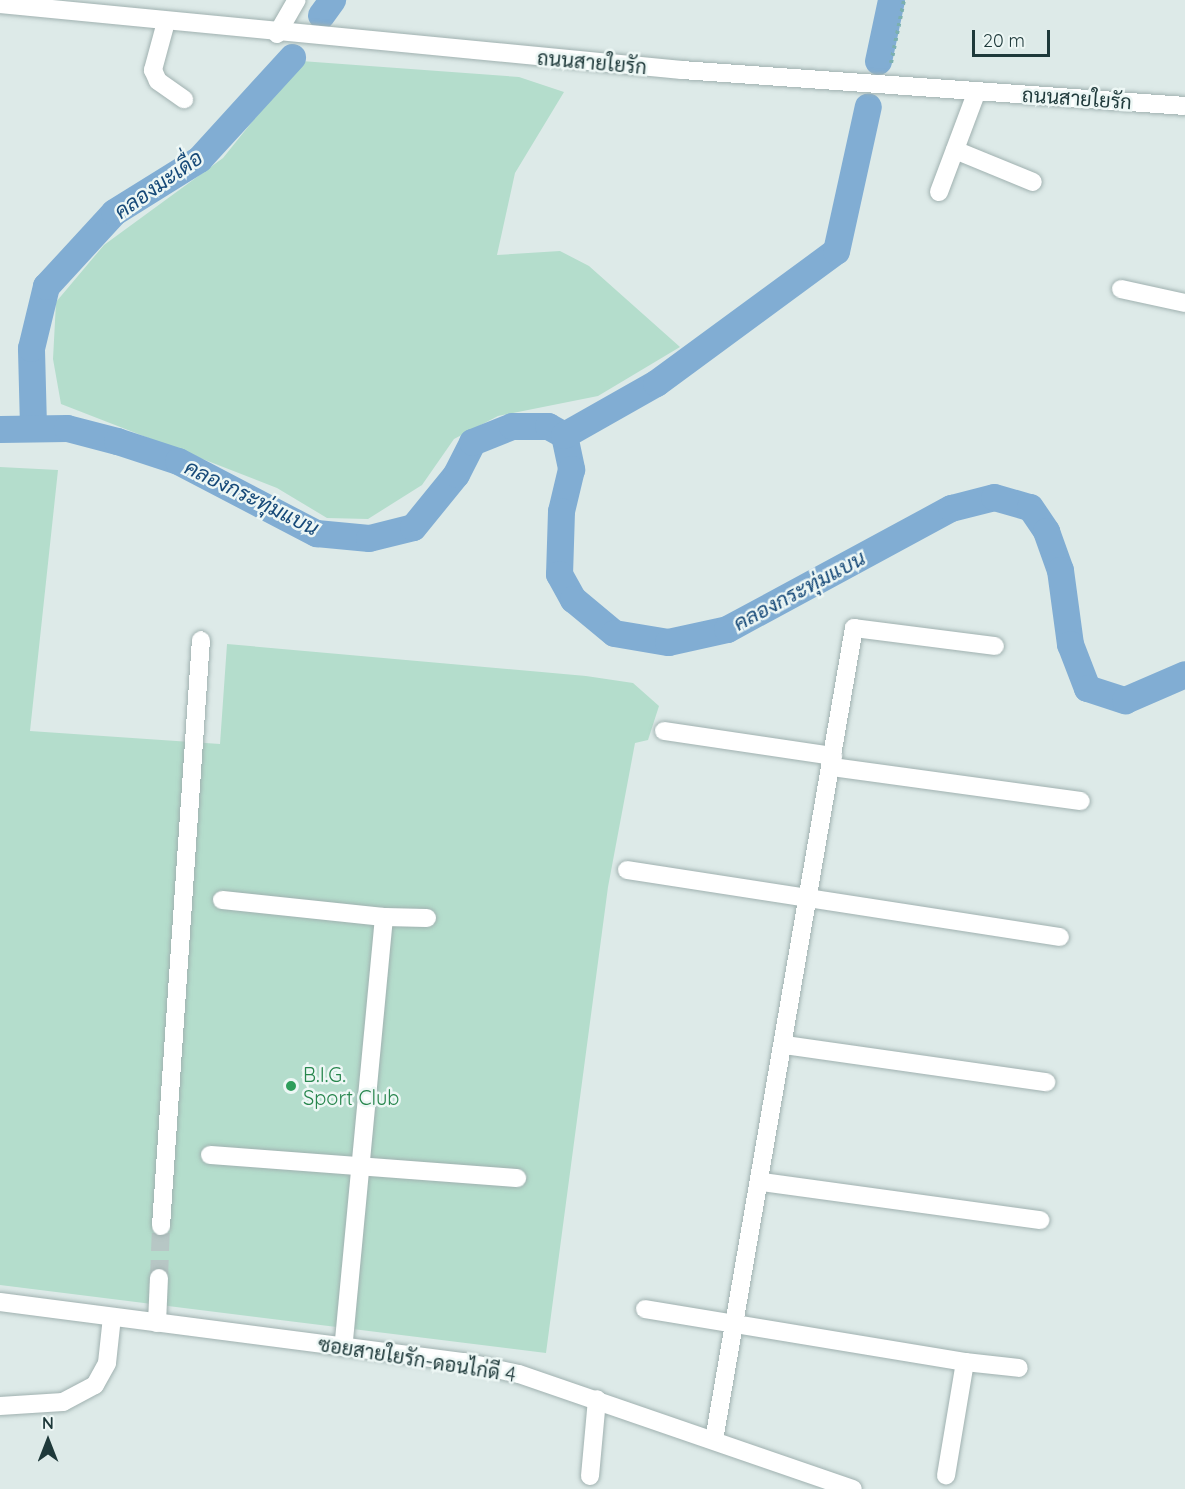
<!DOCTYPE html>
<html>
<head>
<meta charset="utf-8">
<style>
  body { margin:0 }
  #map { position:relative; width:1185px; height:1489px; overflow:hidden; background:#ddeae8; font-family:Quicksand,Sarabun,sans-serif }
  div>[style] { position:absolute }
  .green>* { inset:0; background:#b4ddcc }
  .canal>* { height:27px; margin:-13.5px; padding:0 13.5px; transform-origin:13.5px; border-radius:13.5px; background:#81add3 }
  .minor-tunnel>* { height:18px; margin-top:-9px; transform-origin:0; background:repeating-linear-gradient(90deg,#b7c7c5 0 18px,transparent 0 27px) }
  .path>* { height:4px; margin-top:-2px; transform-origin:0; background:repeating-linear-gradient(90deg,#7bb0af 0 3px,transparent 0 7.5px) }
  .roads { filter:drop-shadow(0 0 2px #a0b1b0) drop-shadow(0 0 2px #a0b1b0) }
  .minor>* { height:18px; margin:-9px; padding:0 9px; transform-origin:9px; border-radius:9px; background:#fff }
  .dots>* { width:16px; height:16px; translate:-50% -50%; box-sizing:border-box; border:3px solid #edf7f5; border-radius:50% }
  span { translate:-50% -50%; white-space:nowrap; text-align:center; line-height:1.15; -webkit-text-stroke:5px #edf7f5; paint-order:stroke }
  .street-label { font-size:20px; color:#1e393a }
  .leisure-label { font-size:20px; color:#27864d }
  .left { translate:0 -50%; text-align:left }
  .water-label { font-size:21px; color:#164978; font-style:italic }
  .north { position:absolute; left:18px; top:1411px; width:60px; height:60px; -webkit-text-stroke:4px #edf7f5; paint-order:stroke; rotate:0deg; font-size:16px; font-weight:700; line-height:24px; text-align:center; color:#1e393a }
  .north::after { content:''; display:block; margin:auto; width:21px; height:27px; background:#1e393a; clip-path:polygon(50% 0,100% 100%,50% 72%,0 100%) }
  .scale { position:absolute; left:972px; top:30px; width:78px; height:27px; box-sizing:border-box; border:3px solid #1e393a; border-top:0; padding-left:8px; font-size:18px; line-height:21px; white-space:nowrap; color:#1e393a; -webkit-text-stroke:4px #edf7f5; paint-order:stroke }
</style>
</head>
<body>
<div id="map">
  <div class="green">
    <div style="clip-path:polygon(301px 61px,519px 77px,564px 92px,515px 173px,497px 255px,560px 251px,589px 266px,680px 347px,598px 396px,498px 416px,454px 439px,422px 485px,368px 519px,327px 518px,277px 488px,61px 404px,53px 359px,56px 302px,104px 245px,223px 158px)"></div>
    <div style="clip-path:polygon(0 467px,58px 470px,30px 731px,220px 744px,227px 644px,586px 676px,633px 683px,659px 706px,648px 740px,635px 743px,608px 887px,546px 1353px,0 1285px)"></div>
  </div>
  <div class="canal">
    <div style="left:321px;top:15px;width:19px;rotate:-54deg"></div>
    <div style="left:878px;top:61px;width:62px;rotate:-78deg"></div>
    <div style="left:33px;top:426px;width:78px;rotate:-91.5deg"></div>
    <div style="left:31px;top:348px;width:64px;rotate:-76.4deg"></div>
    <div style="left:46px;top:286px;width:100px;rotate:-47.4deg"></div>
    <div style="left:114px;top:212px;width:100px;rotate:-31.9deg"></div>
    <div style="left:199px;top:159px;width:138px;rotate:-47.6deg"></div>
    <div style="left:0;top:429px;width:67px;rotate:-0.9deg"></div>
    <div style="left:67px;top:428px;width:52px;rotate:14.6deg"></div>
    <div style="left:117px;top:441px;width:64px;rotate:18.2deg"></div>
    <div style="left:178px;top:461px;width:156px;rotate:27.6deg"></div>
    <div style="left:316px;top:533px;width:53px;rotate:5.4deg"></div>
    <div style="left:369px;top:538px;width:45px;rotate:-14deg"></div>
    <div style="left:413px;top:527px;width:68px;rotate:-50.9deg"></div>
    <div style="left:456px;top:474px;width:36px;rotate:-63deg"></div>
    <div style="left:472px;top:442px;width:43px;rotate:-21.8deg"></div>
    <div style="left:512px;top:426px;width:36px"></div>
    <div style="left:548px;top:426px;width:18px;rotate:29deg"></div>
    <div style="left:564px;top:435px;width:35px;rotate:78deg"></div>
    <div style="left:571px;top:469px;width:43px;rotate:103.4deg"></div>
    <div style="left:561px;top:511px;width:63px;rotate:91.8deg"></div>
    <div style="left:559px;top:574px;width:29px;rotate:61deg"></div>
    <div style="left:573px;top:599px;width:53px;rotate:39.7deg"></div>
    <div style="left:614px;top:633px;width:55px;rotate:9.5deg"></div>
    <div style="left:668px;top:642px;width:60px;rotate:-12.4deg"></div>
    <div style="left:727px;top:629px;width:255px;rotate:-28.4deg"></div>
    <div style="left:951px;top:508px;width:44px;rotate:-14.3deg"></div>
    <div style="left:994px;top:497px;width:37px;rotate:16deg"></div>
    <div style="left:1030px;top:507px;width:29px;rotate:56deg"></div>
    <div style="left:1046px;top:531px;width:41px;rotate:70.3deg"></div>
    <div style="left:1060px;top:570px;width:75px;rotate:82.3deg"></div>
    <div style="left:1070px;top:644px;width:47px;rotate:68.9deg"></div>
    <div style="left:1087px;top:688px;width:40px;rotate:18deg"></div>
    <div style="left:1125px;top:700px;width:65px;rotate:-23.4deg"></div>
    <div style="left:564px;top:435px;width:106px;rotate:-29.5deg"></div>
    <div style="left:656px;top:383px;width:223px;rotate:-36.3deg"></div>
    <div style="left:836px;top:251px;width:148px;rotate:-77.6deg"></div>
  </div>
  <div class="minor-tunnel">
    <div style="left:159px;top:1278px;width:52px;rotate:-87.8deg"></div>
  </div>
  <div class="path">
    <div style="left:891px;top:63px;width:64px;rotate:-78.3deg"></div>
  </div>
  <div class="roads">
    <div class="minor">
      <div style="left:0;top:4px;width:685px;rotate:5.53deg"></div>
      <div style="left:682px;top:70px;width:504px;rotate:4.09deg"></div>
      <div style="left:166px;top:22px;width:50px;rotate:105.2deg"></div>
      <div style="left:153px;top:70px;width:12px;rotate:66deg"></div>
      <div style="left:158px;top:81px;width:32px;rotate:35deg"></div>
      <div style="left:277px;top:34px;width:39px;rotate:-60deg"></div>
      <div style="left:955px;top:150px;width:84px;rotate:22.3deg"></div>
      <div style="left:939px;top:192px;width:108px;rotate:-69.4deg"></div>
      <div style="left:1121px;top:289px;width:66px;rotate:12.3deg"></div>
      <div style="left:664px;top:731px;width:171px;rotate:8.4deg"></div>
      <div style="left:832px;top:767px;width:251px;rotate:7.8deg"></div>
      <div style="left:627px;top:870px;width:438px;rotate:8.8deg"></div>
      <div style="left:222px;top:900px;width:163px;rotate:6deg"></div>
      <div style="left:384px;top:917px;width:432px;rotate:95.4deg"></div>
      <div style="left:384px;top:917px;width:43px;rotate:1.3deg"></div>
      <div style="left:785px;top:1045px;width:264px;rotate:8.1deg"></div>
      <div style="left:210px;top:1155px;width:308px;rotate:4.3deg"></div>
      <div style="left:762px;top:1182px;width:281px;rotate:7.8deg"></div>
      <div style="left:161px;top:1226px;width:587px;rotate:-86.1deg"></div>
      <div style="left:0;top:1302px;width:468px;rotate:7.4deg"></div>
      <div style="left:464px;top:1362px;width:56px;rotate:12.3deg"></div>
      <div style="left:519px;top:1374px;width:353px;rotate:19deg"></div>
      <div style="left:645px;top:1309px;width:324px;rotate:9.4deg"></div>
      <div style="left:965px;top:1362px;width:115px;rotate:99.5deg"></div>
      <div style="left:157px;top:1323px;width:45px;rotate:-87.5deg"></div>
      <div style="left:965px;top:1362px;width:54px;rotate:6.3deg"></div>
      <div style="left:0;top:1406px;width:63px;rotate:-3.6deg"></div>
      <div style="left:63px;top:1402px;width:36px;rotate:-28deg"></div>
      <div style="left:95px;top:1385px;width:25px;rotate:-61deg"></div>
      <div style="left:107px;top:1363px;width:46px;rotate:-83.8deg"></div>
      <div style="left:714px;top:1440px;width:824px;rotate:-80.22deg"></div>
      <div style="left:854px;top:628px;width:142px;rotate:7.3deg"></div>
      <div style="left:590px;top:1476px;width:77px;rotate:-84.8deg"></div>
    </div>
  </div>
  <div class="dots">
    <div style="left:291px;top:1086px;background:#2e9e5b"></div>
  </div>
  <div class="street-label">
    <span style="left:592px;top:62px;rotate:5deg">ถนนสายใยรัก</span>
    <span style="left:1077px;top:98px;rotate:4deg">ถนนสายใยรัก</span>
    <span style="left:417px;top:1359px;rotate:9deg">ซอยสายใยรัก-ดอนไก่ดี 4</span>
  </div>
  <div class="leisure-label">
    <span class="left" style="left:303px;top:1086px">B.I.G.<br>Sport Club</span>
  </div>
  <div class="water-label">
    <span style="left:158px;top:184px;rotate:-35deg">คลองมะเดื่อ</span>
    <span style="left:252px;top:497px;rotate:26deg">คลองกระทุ่มแบน</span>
    <span style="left:799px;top:590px;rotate:-28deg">คลองกระทุ่มแบน</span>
  </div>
  <div class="north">N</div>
  <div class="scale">20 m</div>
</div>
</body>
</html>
